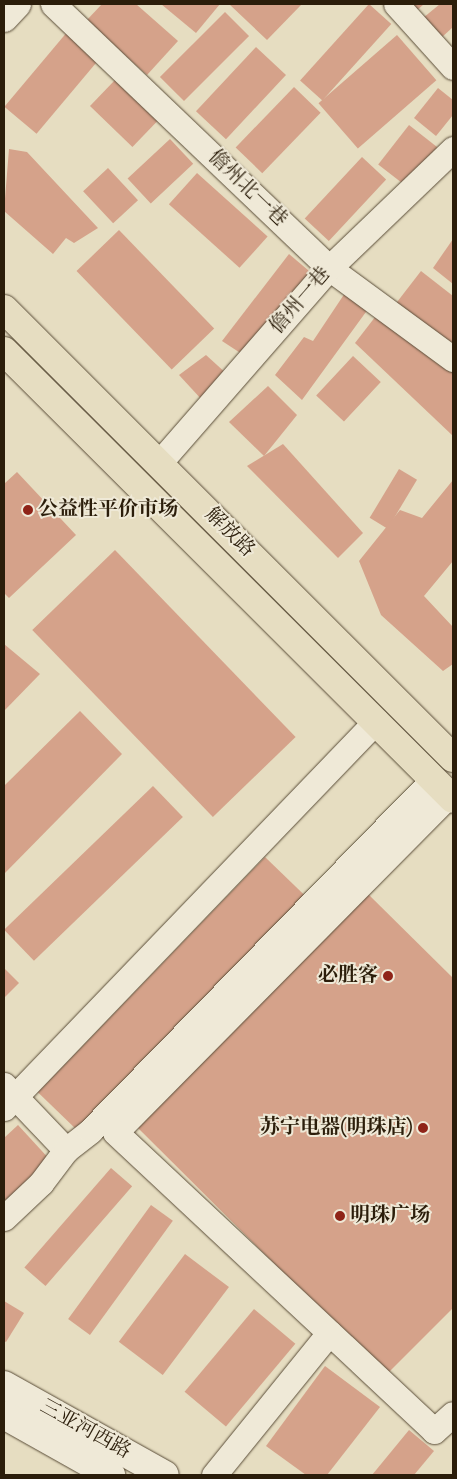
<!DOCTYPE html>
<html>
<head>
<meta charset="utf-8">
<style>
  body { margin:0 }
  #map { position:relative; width:457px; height:1479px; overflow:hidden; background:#e6ddc1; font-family:"Sorts Mill Goudy","Noto Serif SC",serif }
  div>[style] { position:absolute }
  .building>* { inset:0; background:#d5a28a; transform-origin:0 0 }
  .roads { filter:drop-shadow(0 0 1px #5a4d38) drop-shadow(0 0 1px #5a4d38) }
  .street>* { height:25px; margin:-12.5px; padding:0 12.5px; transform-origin:12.5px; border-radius:12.5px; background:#efe9d7 }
  .secondary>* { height:28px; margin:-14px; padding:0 14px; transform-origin:14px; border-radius:14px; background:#efe9d7 }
  .primary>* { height:28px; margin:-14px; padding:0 14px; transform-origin:14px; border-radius:14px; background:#e6ddc1 }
  .dots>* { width:14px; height:14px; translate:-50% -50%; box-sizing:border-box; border:2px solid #efe9d7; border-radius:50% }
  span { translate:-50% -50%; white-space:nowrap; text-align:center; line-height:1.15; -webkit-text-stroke:4px #efe9d7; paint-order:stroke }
  .street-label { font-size:20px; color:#2b1d0a }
  .poi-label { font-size:20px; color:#2b1d0a; font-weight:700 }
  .left { translate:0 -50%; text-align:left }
  .right { translate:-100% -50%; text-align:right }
  .frame { position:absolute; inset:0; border:5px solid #2b1d0a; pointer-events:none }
</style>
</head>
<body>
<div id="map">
  <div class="building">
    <div style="clip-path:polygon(102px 4px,136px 4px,178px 41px,147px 75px,86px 21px)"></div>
    <div style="clip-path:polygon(161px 4px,220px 4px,196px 33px)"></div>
    <div style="clip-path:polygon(229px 4px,302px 4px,267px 40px)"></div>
    <div style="left:369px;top:4px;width:30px;height:103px;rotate:42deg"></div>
    <div style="clip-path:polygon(408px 4px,424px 4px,415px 12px)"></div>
    <div style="clip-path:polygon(440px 4px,453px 4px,453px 27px,441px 38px,423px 18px)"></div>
    <div style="left:225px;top:12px;width:34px;height:92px;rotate:45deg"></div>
    <div style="left:68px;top:31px;width:42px;height:99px;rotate:40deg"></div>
    <div style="left:397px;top:35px;width:60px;height:104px;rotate:49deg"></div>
    <div style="left:256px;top:47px;width:41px;height:88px;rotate:43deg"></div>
    <div style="left:115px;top:80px;width:59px;height:36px;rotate:44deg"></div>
    <div style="left:294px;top:87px;width:37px;height:84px;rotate:44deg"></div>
    <div style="clip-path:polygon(438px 88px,453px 100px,453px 115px,436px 136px,414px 118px)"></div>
    <div style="left:409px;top:125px;width:36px;height:50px;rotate:38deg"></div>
    <div style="left:170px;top:139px;width:34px;height:58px;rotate:47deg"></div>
    <div style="clip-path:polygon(9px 149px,27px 152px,98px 228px,74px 243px,66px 238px,53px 254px,4px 211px)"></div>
    <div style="left:362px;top:157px;width:33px;height:84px;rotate:43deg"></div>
    <div style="left:108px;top:168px;width:44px;height:34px;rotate:47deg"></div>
    <div style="left:197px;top:173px;width:95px;height:42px;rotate:42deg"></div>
    <div style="left:119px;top:230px;width:137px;height:59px;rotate:46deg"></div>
    <div style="clip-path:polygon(453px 239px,453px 284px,433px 268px)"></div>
    <div style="clip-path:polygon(289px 254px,315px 276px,245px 356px,222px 341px)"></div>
    <div style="clip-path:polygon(421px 271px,453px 296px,453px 353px,394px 306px)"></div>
    <div style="clip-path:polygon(347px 290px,371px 305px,302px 400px,275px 375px,304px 337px,313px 341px)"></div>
    <div style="clip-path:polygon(379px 312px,453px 371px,453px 436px,355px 343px)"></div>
    <div style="clip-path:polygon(206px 355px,228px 375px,203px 401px,179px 375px)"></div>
    <div style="left:353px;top:356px;width:38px;height:54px;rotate:43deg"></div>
    <div style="clip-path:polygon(268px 386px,297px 415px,264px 456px,229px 422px)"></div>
    <div style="clip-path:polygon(283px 444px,363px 533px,338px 558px,247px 466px)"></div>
    <div style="left:399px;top:469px;width:21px;height:57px;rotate:31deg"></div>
    <div style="clip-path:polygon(17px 472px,76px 535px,9px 598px,4px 593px,4px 484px)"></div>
    <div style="clip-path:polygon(453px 480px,453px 561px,424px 596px,453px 627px,453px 664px,443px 671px,381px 615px,359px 561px,400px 510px,422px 518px)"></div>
    <div style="left:115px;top:550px;width:260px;height:115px;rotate:46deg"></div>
    <div style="clip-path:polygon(4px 644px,40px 674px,4px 711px)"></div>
    <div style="clip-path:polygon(80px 711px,122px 754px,4px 874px,4px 786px)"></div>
    <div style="left:153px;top:786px;width:43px;height:207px;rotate:46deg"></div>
    <div style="left:265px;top:857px;width:59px;height:327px;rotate:44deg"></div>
    <div style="clip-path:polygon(367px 893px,453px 978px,453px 1308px,386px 1375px,135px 1125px)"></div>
    <div style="clip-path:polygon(4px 968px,19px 983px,4px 998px)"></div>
    <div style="clip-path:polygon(18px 1125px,52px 1162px,4px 1208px,4px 1138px)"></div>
    <div style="left:111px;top:1168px;width:28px;height:132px;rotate:41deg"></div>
    <div style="left:151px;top:1205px;width:27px;height:141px;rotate:36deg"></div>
    <div style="left:185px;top:1254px;width:55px;height:110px;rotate:37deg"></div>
    <div style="clip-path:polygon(4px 1301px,24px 1313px,6px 1342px,4px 1341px)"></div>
    <div style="left:254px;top:1309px;width:54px;height:108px;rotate:40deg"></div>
    <div style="clip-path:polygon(325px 1366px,380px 1407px,327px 1475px,306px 1475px,266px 1446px)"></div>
    <div style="clip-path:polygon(409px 1430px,434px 1451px,414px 1475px,372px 1475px)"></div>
  </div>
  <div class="roads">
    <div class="street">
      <div style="left:53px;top:4px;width:382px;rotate:43.7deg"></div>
      <div style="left:329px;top:268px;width:154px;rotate:36.3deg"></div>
      <div style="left:396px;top:4px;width:85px;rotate:47.9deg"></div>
      <div style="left:159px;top:463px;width:259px;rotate:-48.9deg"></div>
      <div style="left:329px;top:268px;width:172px;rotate:-43.8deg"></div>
      <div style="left:449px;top:795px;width:474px;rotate:134.7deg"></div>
      <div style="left:115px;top:1132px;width:437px;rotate:43.1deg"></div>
      <div style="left:434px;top:1431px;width:25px;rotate:-42deg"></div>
      <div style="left:4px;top:1085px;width:90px;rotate:46.4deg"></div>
      <div style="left:4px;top:1108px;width:537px;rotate:-46.13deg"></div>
      <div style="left:4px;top:1218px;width:51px;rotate:-43.4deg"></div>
      <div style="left:41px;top:1183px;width:41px;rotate:-52.9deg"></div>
      <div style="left:66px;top:1150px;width:31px;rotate:-38deg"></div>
      <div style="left:90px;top:1131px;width:491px;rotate:-45.7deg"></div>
      <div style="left:214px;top:1475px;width:183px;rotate:-51deg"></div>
    </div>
    <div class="secondary">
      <div style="left:4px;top:18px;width:19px;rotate:-47deg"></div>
      <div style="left:4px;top:1385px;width:184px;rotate:29.2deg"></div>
      <div style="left:4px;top:1415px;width:123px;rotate:29.3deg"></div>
    </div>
    <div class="primary">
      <div style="left:4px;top:309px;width:635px;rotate:45deg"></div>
      <div style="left:4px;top:351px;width:634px;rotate:44.94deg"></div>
    </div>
  </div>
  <div class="dots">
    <div style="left:28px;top:510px;background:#8f2418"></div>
    <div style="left:388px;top:976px;background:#8f2418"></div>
    <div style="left:423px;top:1128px;background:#8f2418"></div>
    <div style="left:340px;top:1216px;background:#8f2418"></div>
  </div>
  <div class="street-label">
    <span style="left:247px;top:189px;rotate:44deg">儋州北一巷</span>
    <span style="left:301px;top:301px;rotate:-49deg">儋州一巷</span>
    <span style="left:229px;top:533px;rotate:45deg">解放路</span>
    <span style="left:85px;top:1430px;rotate:29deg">三亚河西路</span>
  </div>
  <div class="poi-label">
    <span class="left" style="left:38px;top:510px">公益性平价市场</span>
    <span class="right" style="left:378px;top:976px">必胜客</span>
    <span class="right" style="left:413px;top:1128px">苏宁电器(明珠店)</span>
    <span class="left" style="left:350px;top:1216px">明珠广场</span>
  </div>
  <div class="frame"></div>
</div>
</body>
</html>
